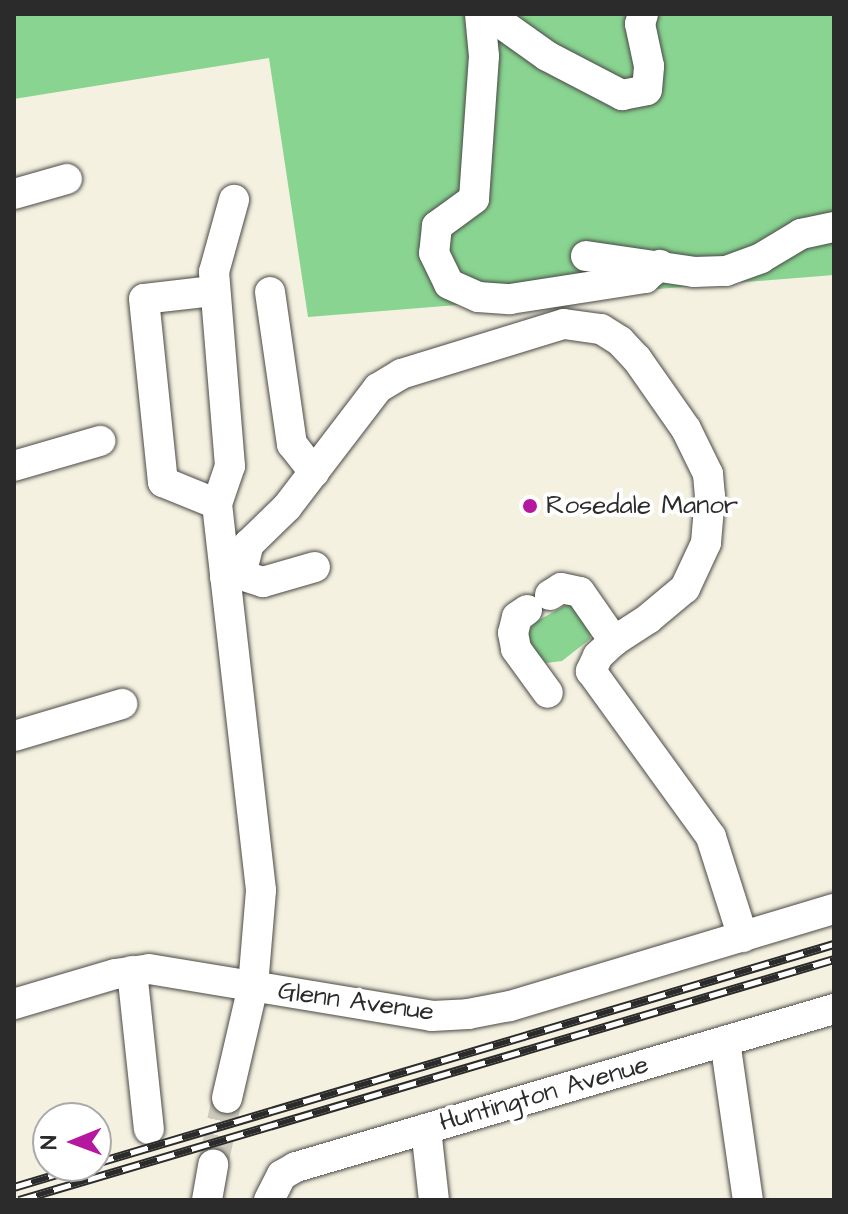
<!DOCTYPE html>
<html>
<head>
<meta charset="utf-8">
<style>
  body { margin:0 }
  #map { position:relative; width:848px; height:1214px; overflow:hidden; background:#f5f1e0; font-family:"Architects Daughter",sans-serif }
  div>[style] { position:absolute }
  .green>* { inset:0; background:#89d491 }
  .minor-tunnel>* { height:30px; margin-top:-15px; transform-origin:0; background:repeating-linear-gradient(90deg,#cdc9bc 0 30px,transparent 0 45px) }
  .roads { filter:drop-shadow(0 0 2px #494946) drop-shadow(0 0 2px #494946) }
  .minor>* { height:30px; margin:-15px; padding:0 15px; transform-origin:15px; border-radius:15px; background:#fff }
  .rail>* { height:9px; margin-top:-4.5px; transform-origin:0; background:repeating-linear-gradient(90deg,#fff 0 18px,#2b2b2b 0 36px); box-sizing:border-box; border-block:2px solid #2b2b2b }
  .dots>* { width:22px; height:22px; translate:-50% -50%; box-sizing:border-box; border:4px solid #fff; border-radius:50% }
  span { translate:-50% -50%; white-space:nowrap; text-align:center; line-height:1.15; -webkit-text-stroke:8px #fff; paint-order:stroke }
  .poi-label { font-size:26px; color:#2b2b2b }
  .left { translate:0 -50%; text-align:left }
  .street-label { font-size:26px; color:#2b2b2b }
  .frame { position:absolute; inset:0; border:16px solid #2b2b2b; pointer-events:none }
  .north { position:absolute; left:32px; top:1102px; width:80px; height:80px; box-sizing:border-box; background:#fff; border:2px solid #aaa; border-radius:50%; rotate:269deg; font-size:22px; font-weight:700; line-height:32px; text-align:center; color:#2b2b2b }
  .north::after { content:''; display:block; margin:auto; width:28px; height:36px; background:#b5179e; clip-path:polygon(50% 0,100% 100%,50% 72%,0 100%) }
</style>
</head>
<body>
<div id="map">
  <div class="green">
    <div style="clip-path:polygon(14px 14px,834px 14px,834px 275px,308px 317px,269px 58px,14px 99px)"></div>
    <div style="clip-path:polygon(570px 603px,591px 632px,590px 639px,562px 661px,546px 663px,530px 645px,528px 632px,535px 622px)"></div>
  </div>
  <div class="minor-tunnel">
    <div style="left:213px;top:1165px;width:68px;rotate:-78.2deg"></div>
  </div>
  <div class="roads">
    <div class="minor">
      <div style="left:480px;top:14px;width:42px;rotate:84.6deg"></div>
      <div style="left:484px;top:56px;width:143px;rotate:94deg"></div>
      <div style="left:474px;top:199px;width:46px;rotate:143.9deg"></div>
      <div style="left:437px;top:226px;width:27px;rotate:96deg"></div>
      <div style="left:434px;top:253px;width:34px;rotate:64deg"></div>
      <div style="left:449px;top:284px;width:32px;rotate:24deg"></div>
      <div style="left:478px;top:297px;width:32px;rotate:4deg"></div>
      <div style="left:510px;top:299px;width:137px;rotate:-8.8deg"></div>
      <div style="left:645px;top:278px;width:20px;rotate:-41deg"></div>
      <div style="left:488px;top:14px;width:72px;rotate:35.4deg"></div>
      <div style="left:547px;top:56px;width:85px;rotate:27.5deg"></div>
      <div style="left:622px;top:95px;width:25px;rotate:-11deg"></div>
      <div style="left:647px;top:90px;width:24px;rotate:-85deg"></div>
      <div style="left:649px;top:66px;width:43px;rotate:-102.1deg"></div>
      <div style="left:640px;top:24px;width:10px;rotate:-73deg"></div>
      <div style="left:14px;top:194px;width:55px;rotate:-15.8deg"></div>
      <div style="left:586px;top:256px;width:109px;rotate:8.4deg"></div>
      <div style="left:694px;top:272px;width:32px;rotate:-2deg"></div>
      <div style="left:726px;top:271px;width:37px;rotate:-20deg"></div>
      <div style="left:761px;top:258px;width:47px;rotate:-31deg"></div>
      <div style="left:801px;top:234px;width:34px;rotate:-12deg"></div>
      <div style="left:213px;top:291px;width:69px;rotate:173.4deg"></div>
      <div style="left:144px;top:299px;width:184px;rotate:84.1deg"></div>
      <div style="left:163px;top:482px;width:58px;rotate:22.2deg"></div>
      <div style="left:270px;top:292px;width:154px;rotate:81.8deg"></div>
      <div style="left:292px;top:444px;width:36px;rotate:52deg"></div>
      <div style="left:14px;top:466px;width:90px;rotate:-16.2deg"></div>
      <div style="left:241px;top:575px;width:23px;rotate:18deg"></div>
      <div style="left:263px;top:582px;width:54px;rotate:-16.1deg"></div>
      <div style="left:225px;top:577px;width:16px;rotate:-7deg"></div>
      <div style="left:241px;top:575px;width:32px;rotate:-76deg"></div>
      <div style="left:249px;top:544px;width:53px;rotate:-44.2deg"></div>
      <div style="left:287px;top:507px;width:150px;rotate:-52.6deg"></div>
      <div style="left:378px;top:388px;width:27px;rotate:-31deg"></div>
      <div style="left:401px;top:374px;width:170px;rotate:-17.1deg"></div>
      <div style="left:564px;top:324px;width:37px;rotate:8deg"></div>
      <div style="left:601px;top:329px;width:22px;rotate:32deg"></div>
      <div style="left:620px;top:341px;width:25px;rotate:47deg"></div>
      <div style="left:637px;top:359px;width:85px;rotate:55deg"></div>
      <div style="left:686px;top:429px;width:50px;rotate:63.9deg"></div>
      <div style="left:708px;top:474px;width:22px;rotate:85deg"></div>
      <div style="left:710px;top:496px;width:47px;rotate:94.9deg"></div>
      <div style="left:706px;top:543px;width:50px;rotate:115deg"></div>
      <div style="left:685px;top:588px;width:48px;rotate:140deg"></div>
      <div style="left:648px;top:619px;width:40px;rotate:147.1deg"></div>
      <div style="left:614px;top:641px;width:22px;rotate:137deg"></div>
      <div style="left:598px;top:656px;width:17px;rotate:115deg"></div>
      <div style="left:591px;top:671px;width:205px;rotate:54.1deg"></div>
      <div style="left:711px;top:837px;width:105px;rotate:72.3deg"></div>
      <div style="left:550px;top:595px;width:13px;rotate:-32deg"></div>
      <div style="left:561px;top:588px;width:19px;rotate:12deg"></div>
      <div style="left:580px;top:592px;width:60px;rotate:55.2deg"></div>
      <div style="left:527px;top:610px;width:12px;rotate:145deg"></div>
      <div style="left:517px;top:617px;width:16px;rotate:104deg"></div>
      <div style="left:513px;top:633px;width:16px;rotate:79deg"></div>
      <div style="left:516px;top:649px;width:54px;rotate:54deg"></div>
      <div style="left:14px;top:736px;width:113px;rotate:-16.5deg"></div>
      <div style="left:132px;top:971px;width:159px;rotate:83.9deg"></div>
      <div style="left:14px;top:1004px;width:105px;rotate:-16.5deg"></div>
      <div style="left:115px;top:974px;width:34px;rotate:-8deg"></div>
      <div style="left:149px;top:969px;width:287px;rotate:9.4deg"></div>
      <div style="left:432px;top:1016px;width:36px;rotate:-3deg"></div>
      <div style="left:468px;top:1014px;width:43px;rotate:-10.8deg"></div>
      <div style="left:510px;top:1006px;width:338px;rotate:-16.7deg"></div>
      <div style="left:725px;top:1041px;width:161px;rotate:81.8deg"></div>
      <div style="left:227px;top:1098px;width:115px;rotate:-76.9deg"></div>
      <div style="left:253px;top:986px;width:96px;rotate:-85.2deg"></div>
      <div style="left:261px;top:890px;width:388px;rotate:-96.5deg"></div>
      <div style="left:217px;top:504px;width:40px;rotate:-71.1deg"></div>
      <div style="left:230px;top:466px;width:195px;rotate:-94.7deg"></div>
      <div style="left:214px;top:272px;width:75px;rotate:-74.5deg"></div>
      <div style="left:426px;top:1129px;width:71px;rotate:83.6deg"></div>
      <div style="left:207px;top:1200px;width:36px;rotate:-80deg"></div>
      <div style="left:269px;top:1200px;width:28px;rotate:-63deg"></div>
      <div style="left:282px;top:1175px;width:16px;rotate:-30deg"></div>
      <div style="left:296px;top:1167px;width:561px;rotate:-16.37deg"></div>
    </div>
  </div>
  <div class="rail">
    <div style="left:96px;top:1163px;width:770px;rotate:-16.53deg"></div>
    <div style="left:14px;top:1187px;width:73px;rotate:-16.7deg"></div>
    <div style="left:19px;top:1200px;width:850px;rotate:-16.47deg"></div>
  </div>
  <div class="dots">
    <div style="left:530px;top:506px;background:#b5179e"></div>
  </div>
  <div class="poi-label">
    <span class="left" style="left:546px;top:506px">Rosedale Manor</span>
  </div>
  <div class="street-label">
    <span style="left:356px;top:1002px;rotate:8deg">Glenn Avenue</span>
    <span style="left:544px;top:1094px;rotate:-16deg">Huntington Avenue</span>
  </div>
  <div class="frame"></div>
  <div class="north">N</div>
</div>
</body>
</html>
